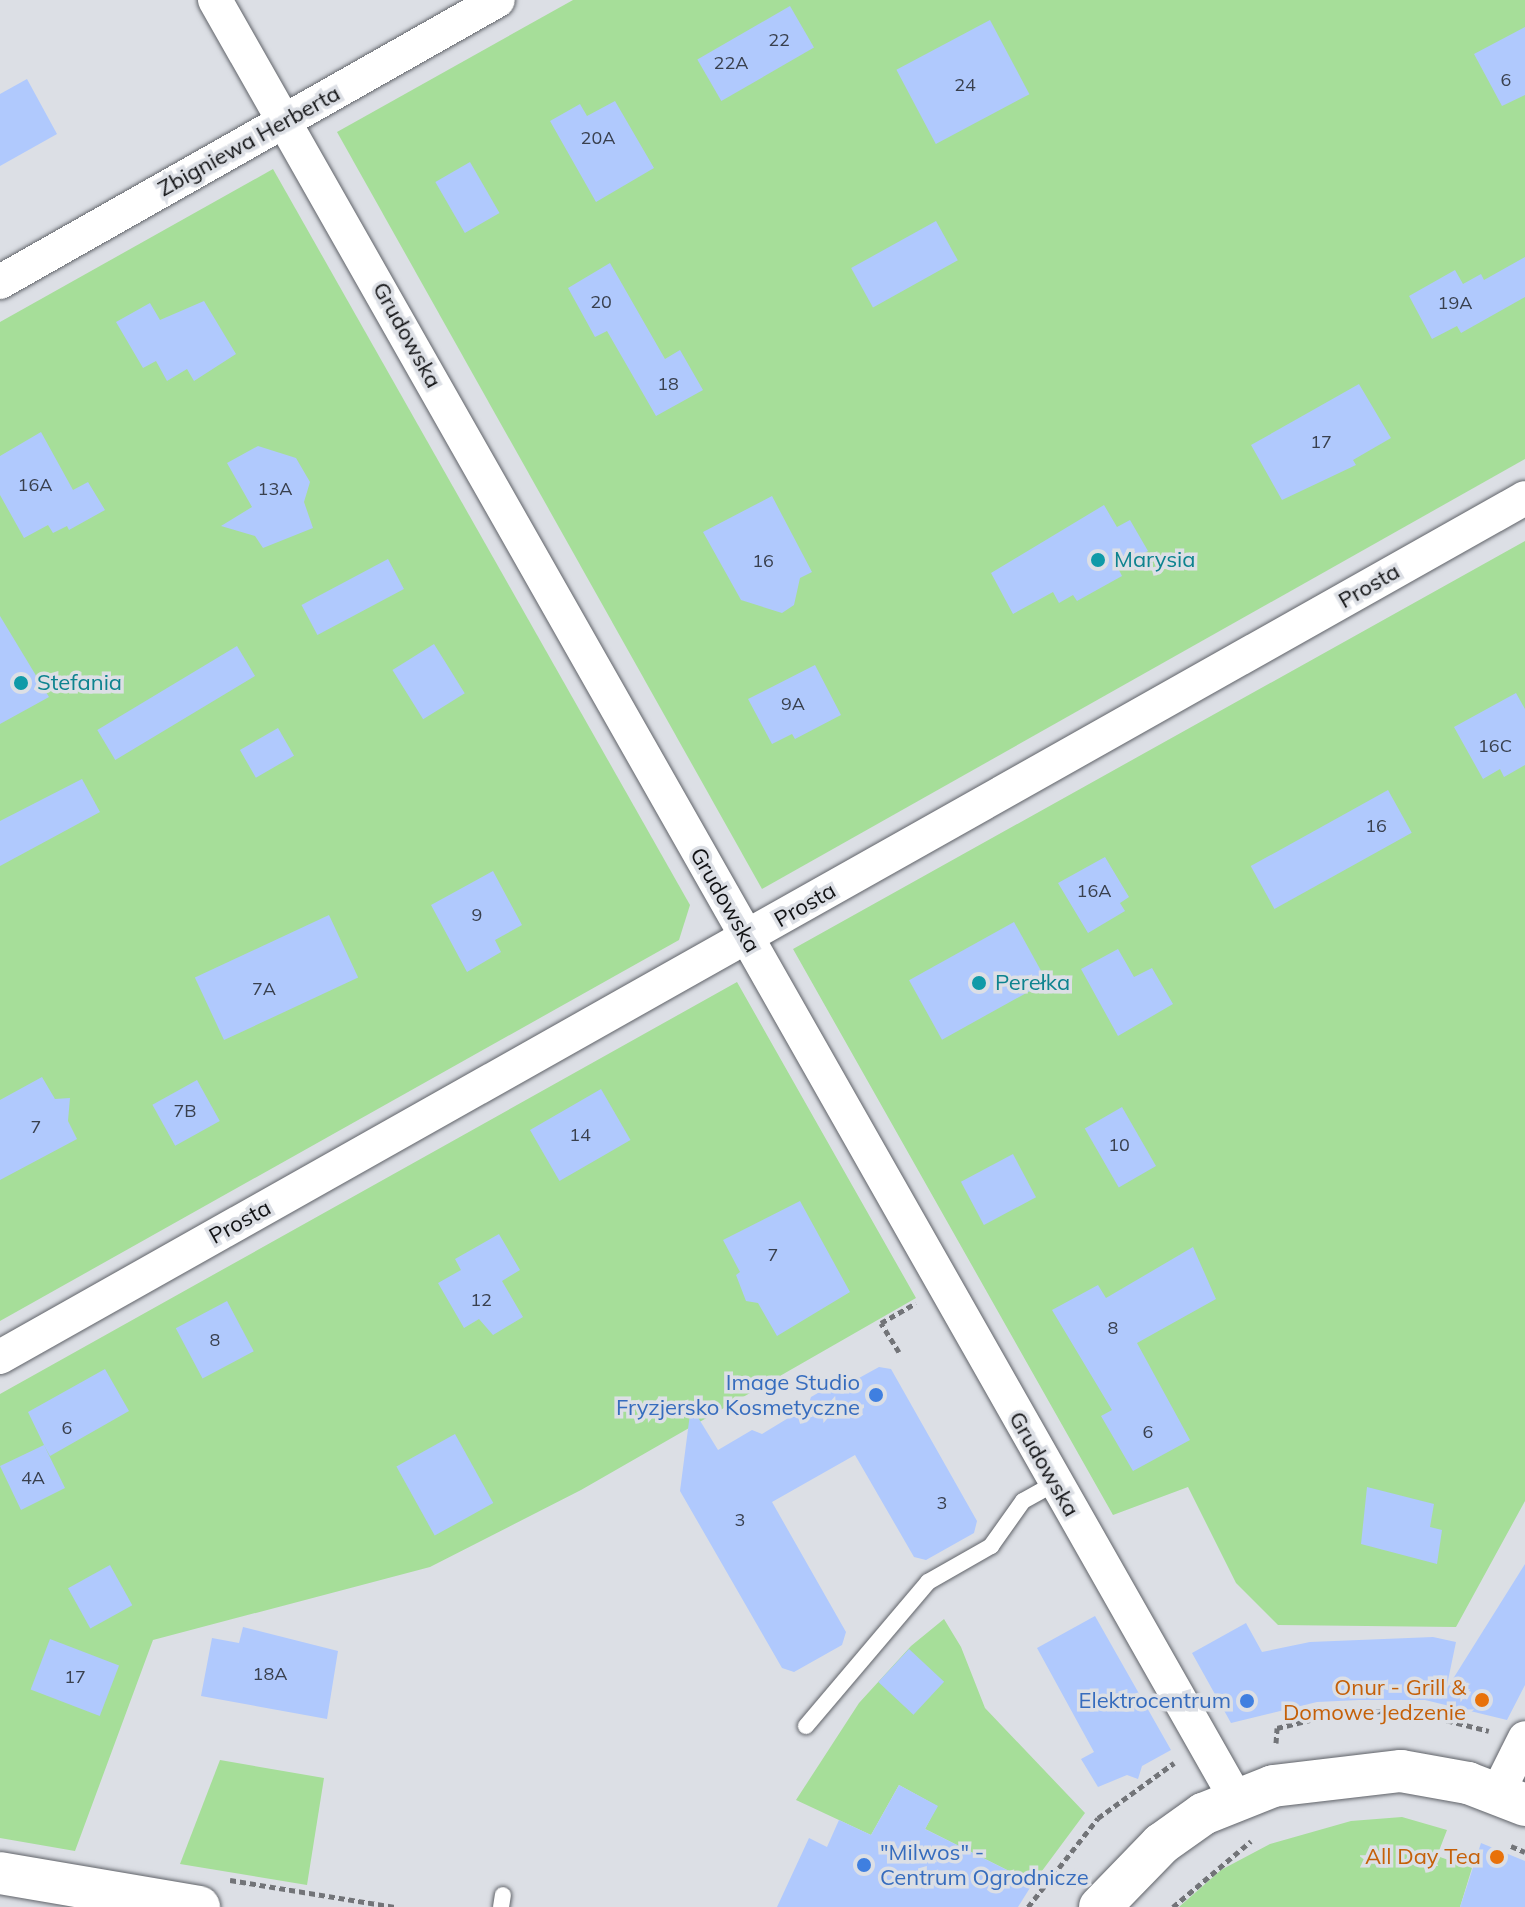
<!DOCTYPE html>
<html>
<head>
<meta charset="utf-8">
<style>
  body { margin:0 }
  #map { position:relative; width:1525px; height:1907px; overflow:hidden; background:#dcdfe5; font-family:Mulish,sans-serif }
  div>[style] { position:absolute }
  .green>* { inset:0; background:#a6de99 }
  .building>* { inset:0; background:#b0c9fd; transform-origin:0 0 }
  .path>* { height:5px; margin-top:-2.5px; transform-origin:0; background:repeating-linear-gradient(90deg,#727478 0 6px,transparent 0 10px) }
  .roads { filter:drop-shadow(0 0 2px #606369) drop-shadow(0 0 2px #606369) }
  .service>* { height:16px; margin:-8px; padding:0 8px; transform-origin:8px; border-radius:8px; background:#fff }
  .minor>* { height:34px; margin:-17px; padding:0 17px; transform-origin:17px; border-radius:17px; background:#fff }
  .tertiary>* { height:42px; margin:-21px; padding:0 21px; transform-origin:21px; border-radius:21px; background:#fff }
  .dots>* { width:22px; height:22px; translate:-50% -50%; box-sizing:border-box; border:4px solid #dcdfe5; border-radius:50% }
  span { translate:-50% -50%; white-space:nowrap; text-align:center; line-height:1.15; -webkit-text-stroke:7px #dcdfe5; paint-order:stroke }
  .number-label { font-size:18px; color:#39404e }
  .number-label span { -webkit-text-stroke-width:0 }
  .street-label { font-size:22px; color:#111214 }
  .culture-label { font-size:22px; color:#0d838f }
  .left { translate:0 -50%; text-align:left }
  .shop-label { font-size:22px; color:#366cbe }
  .right { translate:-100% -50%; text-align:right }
  .food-label { font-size:22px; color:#c56008 }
</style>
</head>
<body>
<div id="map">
  <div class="green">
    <div style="clip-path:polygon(573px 0,1525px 0,1525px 459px,762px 889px,337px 132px)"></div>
    <div style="clip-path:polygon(273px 169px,690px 905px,679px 940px,0 1321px,0 322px)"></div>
    <div style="clip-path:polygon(1525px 541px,1525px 1501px,1456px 1627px,1278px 1625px,1236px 1583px,1188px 1487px,1113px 1515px,793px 949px)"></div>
    <div style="clip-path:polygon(737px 982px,916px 1298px,581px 1490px,430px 1567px,153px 1640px,75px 1851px,0 1838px,0 1394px)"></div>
    <div style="clip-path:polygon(944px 1619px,961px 1647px,985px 1708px,1085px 1813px,1033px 1883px,925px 1829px,937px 1806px,899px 1785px,871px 1835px,796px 1800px,859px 1703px,911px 1646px)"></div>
    <div style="clip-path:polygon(220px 1760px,324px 1778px,307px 1885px,180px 1864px)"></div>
    <div style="clip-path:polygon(1402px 1817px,1447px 1830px,1437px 1856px,1472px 1868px,1460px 1907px,1179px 1907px,1221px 1870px,1270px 1844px,1351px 1821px)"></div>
  </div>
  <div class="building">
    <div style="left:790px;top:6px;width:48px;height:107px;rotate:60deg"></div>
    <div style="left:990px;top:20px;width:84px;height:106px;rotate:62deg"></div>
    <div style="clip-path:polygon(1525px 27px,1525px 95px,1502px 106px,1474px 54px)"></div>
    <div style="clip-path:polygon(27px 79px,57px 134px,0 166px,0 94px)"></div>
    <div style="clip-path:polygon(615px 101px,654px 168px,596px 202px,550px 121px,580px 104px,587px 116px)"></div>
    <div style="left:470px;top:162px;width:59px;height:40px;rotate:60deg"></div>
    <div style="left:936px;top:221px;width:45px;height:97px;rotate:61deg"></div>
    <div style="clip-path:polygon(1525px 257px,1525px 297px,1461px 333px,1457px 326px,1432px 339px,1409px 296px,1455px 270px,1463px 284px,1481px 274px,1484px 280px)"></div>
    <div style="clip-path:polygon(610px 263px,665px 359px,680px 350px,703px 390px,656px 416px,607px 331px,595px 337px,568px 288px)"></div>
    <div style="clip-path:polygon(204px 301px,236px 354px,194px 381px,187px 369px,167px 381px,156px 361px,143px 368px,116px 322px,150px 303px,160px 320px)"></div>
    <div style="clip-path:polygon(1359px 384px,1391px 438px,1353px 460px,1356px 465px,1282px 500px,1251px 445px)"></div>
    <div style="clip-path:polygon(41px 432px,73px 490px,88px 482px,105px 510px,69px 530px,67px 526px,53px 533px,48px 525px,24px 538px,0 495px,0 456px)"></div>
    <div style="clip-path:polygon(258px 446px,296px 458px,310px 482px,304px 502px,313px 528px,263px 548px,255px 536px,221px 526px,252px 507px,227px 463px)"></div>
    <div style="clip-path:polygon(772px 496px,812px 572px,800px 578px,794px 605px,782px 613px,741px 600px,703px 532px)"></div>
    <div style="clip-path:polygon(1104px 505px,1117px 527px,1130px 520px,1148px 551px,1118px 568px,1122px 576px,1077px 601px,1073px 595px,1059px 603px,1053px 592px,1013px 614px,991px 573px)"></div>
    <div style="left:388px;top:559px;width:34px;height:98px;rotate:62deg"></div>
    <div style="clip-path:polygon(0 616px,49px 697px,0 724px)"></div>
    <div style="left:434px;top:644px;width:58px;height:49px;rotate:58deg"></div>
    <div style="left:237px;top:646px;width:35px;height:163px;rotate:59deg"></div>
    <div style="clip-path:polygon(815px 665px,841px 715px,795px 739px,792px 734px,772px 744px,748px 699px)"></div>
    <div style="clip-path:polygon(1516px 693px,1525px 709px,1525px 765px,1504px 777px,1500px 769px,1483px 779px,1454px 727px)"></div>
    <div style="left:278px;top:728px;width:32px;height:44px;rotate:60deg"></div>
    <div style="clip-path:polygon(82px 779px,100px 812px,0 866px,0 821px)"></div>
    <div style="left:1388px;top:790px;width:49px;height:157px;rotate:61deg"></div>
    <div style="clip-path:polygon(1105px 857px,1129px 897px,1120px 903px,1125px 911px,1088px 933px,1058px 883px)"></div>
    <div style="clip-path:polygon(493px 871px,522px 925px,495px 940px,501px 952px,467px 972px,431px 905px)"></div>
    <div style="left:329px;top:915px;width:69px;height:148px;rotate:65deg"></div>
    <div style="left:1014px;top:922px;width:68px;height:120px;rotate:61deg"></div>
    <div style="clip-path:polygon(1118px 949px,1134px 977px,1152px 968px,1173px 1004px,1118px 1036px,1081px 969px)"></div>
    <div style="clip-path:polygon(42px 1077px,55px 1099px,70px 1098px,68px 1121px,77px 1139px,0 1180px,0 1100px)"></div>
    <div style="left:197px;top:1080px;width:47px;height:51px;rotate:61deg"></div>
    <div style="left:601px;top:1089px;width:59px;height:82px;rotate:60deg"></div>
    <div style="left:1122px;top:1107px;width:68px;height:43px;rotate:60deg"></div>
    <div style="left:1013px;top:1154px;width:49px;height:59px;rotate:62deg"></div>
    <div style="clip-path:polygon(800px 1201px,850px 1292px,777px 1336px,758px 1303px,746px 1301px,736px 1275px,740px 1272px,723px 1240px)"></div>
    <div style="clip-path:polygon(499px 1234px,520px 1270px,502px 1281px,523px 1317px,493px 1335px,479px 1319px,464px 1328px,438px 1283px,461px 1270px,455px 1259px)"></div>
    <div style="clip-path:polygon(1193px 1247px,1216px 1299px,1137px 1343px,1190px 1440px,1133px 1471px,1101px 1416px,1112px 1410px,1052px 1310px,1098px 1285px,1106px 1298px)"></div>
    <div style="left:227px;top:1301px;width:57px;height:58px;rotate:62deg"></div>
    <div style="clip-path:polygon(879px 1367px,891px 1369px,977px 1521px,974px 1533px,926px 1560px,914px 1557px,855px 1455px,772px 1502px,846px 1632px,842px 1645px,794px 1672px,782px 1668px,680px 1491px,691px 1406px,718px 1450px,752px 1430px,762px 1434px,808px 1406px,811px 1397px,830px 1386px,839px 1389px)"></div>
    <div style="clip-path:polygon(105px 1369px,129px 1411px,50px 1456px,44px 1445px,65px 1488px,21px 1510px,0 1466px,44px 1445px,28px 1412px)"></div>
    <div style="left:455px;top:1434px;width:79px;height:67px;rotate:61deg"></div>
    <div style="clip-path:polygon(1367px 1487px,1434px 1504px,1430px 1527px,1442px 1530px,1437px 1564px,1361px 1544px)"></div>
    <div style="clip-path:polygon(1525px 1564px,1525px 1685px,1507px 1720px,1425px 1700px,1359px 1700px,1317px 1702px,1231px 1723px,1192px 1653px,1246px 1623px,1262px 1652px,1310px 1642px,1433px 1637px,1456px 1642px,1446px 1690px)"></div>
    <div style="left:110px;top:1565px;width:46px;height:48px;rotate:61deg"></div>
    <div style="clip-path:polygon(1095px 1616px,1171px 1750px,1142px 1766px,1138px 1779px,1127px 1775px,1098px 1787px,1081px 1759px,1094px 1752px,1037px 1648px)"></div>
    <div style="clip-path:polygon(243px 1627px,338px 1651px,327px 1719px,201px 1696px,212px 1638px,239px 1643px)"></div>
    <div style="left:50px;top:1639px;width:74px;height:54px;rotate:21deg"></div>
    <div style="left:909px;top:1649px;width:48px;height:45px;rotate:43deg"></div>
    <div style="clip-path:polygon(899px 1785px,938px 1806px,925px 1829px,1033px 1883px,1018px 1907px,777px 1907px,809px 1838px,827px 1847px,839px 1820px,871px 1835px)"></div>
    <div style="clip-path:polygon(1481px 1843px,1525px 1861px,1525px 1907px,1460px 1907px)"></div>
  </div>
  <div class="path">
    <div style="left:899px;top:1352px;width:34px;rotate:-122deg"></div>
    <div style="left:881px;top:1323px;width:40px;rotate:-29.7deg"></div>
    <div style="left:1276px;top:1743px;width:15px;rotate:-86deg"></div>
    <div style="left:1277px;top:1728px;width:60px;rotate:-13.6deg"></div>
    <div style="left:1335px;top:1714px;width:48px;rotate:-3.6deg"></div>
    <div style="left:1383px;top:1711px;width:35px;rotate:3deg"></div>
    <div style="left:1418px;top:1713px;width:73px;rotate:14.2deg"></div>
    <div style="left:1511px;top:1846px;width:15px;rotate:23deg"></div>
    <div style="left:230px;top:1880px;width:167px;rotate:9.3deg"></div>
    <div style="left:1028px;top:1907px;width:113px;rotate:-51.8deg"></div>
    <div style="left:1098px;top:1818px;width:94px;rotate:-35.9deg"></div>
    <div style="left:1173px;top:1907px;width:102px;rotate:-40.2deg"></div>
  </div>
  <div class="roads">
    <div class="service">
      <div style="left:806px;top:1726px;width:189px;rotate:-49.7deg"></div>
      <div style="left:928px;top:1582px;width:73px;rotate:-29.7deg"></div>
      <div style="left:991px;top:1546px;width:55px;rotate:-54.6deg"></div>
      <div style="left:1023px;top:1501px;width:37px;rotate:-29deg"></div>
      <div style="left:501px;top:1907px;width:12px;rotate:-81deg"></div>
    </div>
    <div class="minor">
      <div style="left:215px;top:0;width:2069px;rotate:60.42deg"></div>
      <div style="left:0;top:282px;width:572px;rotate:-29.52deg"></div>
      <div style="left:0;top:1357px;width:1750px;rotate:-29.39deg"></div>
      <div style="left:1498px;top:1792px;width:60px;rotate:-63.4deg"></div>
    </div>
    <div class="tertiary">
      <div style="left:0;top:1873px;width:202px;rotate:9.7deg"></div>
      <div style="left:1100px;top:1907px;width:88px;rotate:-45.9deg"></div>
      <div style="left:1161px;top:1844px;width:52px;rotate:-35.5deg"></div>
      <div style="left:1203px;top:1814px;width:75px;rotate:-21.8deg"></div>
      <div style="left:1273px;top:1786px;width:129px;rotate:-6.7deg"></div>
      <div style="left:1401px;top:1771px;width:68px;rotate:10.2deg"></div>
      <div style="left:1468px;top:1783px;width:61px;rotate:21.1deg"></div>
    </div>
  </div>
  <div class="dots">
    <div style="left:1098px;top:560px;background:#0f9aa8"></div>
    <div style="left:21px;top:683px;background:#0f9aa8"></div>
    <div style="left:979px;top:983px;background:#0f9aa8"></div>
    <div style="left:876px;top:1395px;background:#3f7fe0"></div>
    <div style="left:1482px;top:1700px;background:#e8710a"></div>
    <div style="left:1247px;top:1701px;background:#3f7fe0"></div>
    <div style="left:1497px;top:1857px;background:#e8710a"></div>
    <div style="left:864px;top:1865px;background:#3f7fe0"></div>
  </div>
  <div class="number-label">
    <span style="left:779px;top:40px">22</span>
    <span style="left:731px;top:63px">22A</span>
    <span style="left:1506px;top:80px">6</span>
    <span style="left:965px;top:85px">24</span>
    <span style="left:598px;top:138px">20A</span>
    <span style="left:601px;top:302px">20</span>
    <span style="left:1455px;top:303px">19A</span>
    <span style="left:668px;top:384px">18</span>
    <span style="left:1321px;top:442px">17</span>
    <span style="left:35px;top:485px">16A</span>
    <span style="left:275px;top:489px">13A</span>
    <span style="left:763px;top:561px">16</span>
    <span style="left:793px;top:704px">9A</span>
    <span style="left:1495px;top:746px">16C</span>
    <span style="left:1376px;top:826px">16</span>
    <span style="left:1094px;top:891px">16A</span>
    <span style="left:477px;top:915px">9</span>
    <span style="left:264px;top:989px">7A</span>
    <span style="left:185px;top:1111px">7B</span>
    <span style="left:36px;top:1127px">7</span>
    <span style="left:580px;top:1135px">14</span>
    <span style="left:1119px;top:1145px">10</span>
    <span style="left:773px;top:1255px">7</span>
    <span style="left:481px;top:1300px">12</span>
    <span style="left:1113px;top:1328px">8</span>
    <span style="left:215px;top:1340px">8</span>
    <span style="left:67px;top:1428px">6</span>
    <span style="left:1148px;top:1432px">6</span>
    <span style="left:33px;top:1478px">4A</span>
    <span style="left:942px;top:1503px">3</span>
    <span style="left:740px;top:1520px">3</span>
    <span style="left:270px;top:1674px">18A</span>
    <span style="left:75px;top:1677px">17</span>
  </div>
  <div class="street-label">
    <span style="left:249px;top:141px;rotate:-29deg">Zbigniewa Herberta</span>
    <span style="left:407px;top:335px;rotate:61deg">Grudowska</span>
    <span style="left:1369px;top:586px;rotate:-30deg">Prosta</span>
    <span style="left:725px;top:900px;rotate:60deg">Grudowska</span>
    <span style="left:805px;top:905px;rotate:-30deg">Prosta</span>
    <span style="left:240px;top:1222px;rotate:-29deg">Prosta</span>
    <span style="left:1044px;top:1464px;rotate:60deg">Grudowska</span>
  </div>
  <div class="culture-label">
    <span class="left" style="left:1114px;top:560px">Marysia</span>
    <span class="left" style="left:37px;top:683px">Stefania</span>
    <span class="left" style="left:995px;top:983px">Perełka</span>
  </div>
  <div class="shop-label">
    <span class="right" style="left:860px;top:1395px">Image Studio<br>Fryzjersko Kosmetyczne</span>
    <span class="right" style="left:1231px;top:1701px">Elektrocentrum</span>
    <span class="left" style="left:880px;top:1865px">"Milwos" -<br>Centrum Ogrodnicze</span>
  </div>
  <div class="food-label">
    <span class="right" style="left:1466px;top:1700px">Onur - Grill &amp;<br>Domowe Jedzenie</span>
    <span class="right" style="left:1481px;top:1857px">All Day Tea</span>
  </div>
</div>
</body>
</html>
